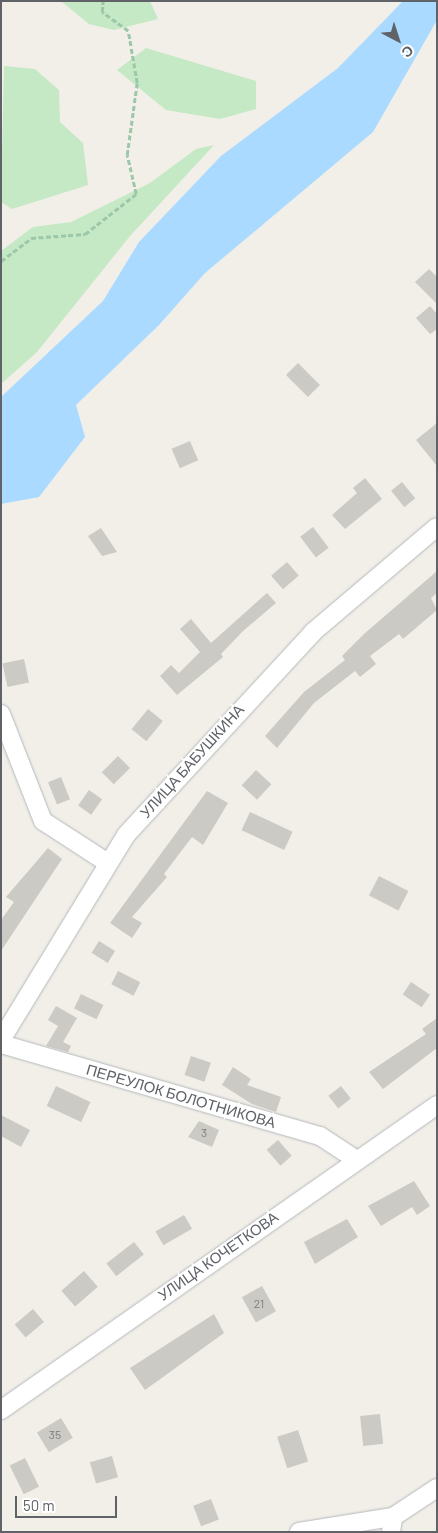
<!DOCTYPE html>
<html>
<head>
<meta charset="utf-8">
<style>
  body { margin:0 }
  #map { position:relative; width:438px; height:1533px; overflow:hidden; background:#f1efe8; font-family:Barlow,sans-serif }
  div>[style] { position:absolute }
  .green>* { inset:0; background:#c5e8c5 }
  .water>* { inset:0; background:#aadaff }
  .building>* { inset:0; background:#cccac5; transform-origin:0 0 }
  .path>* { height:2.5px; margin-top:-1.25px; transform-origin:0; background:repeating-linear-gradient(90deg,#9cc7a9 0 5px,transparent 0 7.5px) }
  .roads { filter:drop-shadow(0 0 1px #b5b8bc) drop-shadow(0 0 1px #b5b8bc) }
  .minor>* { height:18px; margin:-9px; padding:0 9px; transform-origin:9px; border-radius:9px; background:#fff }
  span { translate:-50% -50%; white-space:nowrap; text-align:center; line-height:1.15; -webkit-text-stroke:4px #fff; paint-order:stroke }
  .number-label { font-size:12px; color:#7a7d7f }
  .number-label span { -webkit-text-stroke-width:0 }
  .street-label { font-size:15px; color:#5f6368 }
  .frame { position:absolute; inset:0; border:2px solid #5f6368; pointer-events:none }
  .north { position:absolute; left:373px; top:15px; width:50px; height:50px; -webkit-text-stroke:4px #fff; paint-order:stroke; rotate:140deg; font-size:14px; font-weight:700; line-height:20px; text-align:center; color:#5f6368 }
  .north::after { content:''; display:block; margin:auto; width:18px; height:22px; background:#5f6368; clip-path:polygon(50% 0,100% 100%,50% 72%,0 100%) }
  .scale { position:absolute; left:15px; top:1496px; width:102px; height:22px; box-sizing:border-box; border:2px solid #5f6368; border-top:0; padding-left:6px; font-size:15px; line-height:18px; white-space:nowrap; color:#5f6368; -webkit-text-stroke:4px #fff; paint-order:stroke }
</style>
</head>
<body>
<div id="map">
  <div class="green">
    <div style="clip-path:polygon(61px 1px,150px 1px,158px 19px,114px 30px,89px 24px)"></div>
    <div style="clip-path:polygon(146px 48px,256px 81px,256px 109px,220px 119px,166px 110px,117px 70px)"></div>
    <div style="clip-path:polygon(4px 66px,35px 69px,59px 90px,60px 122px,83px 143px,88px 185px,12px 209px,1px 202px)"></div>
    <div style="clip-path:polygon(214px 145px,130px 236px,37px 352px,1px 384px,1px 251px,33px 227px,71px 222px,150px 183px,196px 149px)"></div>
  </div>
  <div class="water">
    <div style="clip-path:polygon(403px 1px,437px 1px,437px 20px,373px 132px,205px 273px,159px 325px,76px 405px,85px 437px,39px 497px,1px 504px,1px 397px,103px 301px,139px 242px,221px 156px,338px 68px)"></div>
  </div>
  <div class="building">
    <div style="clip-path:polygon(429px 269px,437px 277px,437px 304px,415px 282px)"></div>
    <div style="clip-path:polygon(430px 306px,437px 314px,437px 329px,430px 334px,416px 318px)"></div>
    <div style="left:298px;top:363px;width:31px;height:17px;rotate:45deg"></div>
    <div style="clip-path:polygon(437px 423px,437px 466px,416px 440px)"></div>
    <div style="left:190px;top:441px;width:21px;height:20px;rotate:67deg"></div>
    <div style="clip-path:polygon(365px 478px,382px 499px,345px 529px,332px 515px,357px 493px,353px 488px)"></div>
    <div style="left:402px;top:482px;width:21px;height:14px;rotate:51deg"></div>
    <div style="left:313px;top:527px;width:26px;height:16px;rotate:53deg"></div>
    <div style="clip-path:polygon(101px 528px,117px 552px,102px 556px,88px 536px)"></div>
    <div style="left:287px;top:562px;width:18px;height:21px;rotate:49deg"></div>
    <div style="clip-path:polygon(437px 571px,437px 593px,431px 598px,437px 610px,403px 639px,399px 634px,370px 656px,376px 664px,360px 677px,355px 671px,314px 703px,277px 748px,265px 736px,304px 692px,345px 660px,342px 656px,364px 634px)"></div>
    <div style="clip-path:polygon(267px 593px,276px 603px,243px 631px,221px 654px,223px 657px,177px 695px,160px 676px,171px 665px,179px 673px,200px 652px,180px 629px,191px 619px,211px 643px)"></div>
    <div style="left:24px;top:659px;width:24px;height:22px;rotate:78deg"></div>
    <div style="left:148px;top:709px;width:19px;height:26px;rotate:39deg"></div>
    <div style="left:118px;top:756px;width:17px;height:23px;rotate:45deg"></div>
    <div style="left:256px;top:770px;width:21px;height:21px;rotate:43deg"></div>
    <div style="left:61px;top:777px;width:24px;height:14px;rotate:68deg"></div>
    <div style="left:89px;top:790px;width:16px;height:19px;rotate:35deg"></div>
    <div style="clip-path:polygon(207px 791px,228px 803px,203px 845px,192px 837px,164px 874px,167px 877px,132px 917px,142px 923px,132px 938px,110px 923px)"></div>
    <div style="left:250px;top:812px;width:47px;height:20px;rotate:25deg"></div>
    <div style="clip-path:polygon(48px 848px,62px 859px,1px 951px,1px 920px,14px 902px,6px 897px)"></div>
    <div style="left:379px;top:876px;width:33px;height:22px;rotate:27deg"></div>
    <div style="left:99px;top:941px;width:19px;height:14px;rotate:32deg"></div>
    <div style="left:118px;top:971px;width:25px;height:15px;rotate:27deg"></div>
    <div style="left:411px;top:982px;width:23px;height:15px;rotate:34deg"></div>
    <div style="left:81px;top:994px;width:25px;height:16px;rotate:26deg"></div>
    <div style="clip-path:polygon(56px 1006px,77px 1018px,63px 1042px,71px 1046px,68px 1052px,46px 1046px,58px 1026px,48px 1020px)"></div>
    <div style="clip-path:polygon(437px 1018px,437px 1048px,383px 1089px,369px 1072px,426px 1034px,422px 1029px)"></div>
    <div style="left:191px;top:1056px;width:21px;height:20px;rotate:19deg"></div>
    <div style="clip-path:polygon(233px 1067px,251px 1079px,247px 1085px,281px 1097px,276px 1112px,252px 1104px,222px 1085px)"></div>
    <div style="left:56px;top:1086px;width:38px;height:22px;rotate:25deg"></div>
    <div style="left:341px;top:1086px;width:16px;height:16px;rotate:52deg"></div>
    <div style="clip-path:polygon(1px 1115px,30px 1130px,21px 1147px,1px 1136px)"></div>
    <div style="clip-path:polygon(199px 1121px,219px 1130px,212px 1147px,188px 1137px)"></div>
    <div style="left:278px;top:1140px;width:21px;height:15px;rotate:49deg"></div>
    <div style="clip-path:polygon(414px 1181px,430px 1206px,417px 1215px,412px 1207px,381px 1226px,368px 1206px)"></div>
    <div style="left:184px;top:1215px;width:16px;height:33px;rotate:60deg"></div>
    <div style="clip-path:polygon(347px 1219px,358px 1237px,315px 1264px,304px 1242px)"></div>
    <div style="left:134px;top:1242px;width:16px;height:35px;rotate:52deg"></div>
    <div style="left:84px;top:1271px;width:21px;height:30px;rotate:49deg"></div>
    <div style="left:262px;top:1286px;width:29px;height:23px;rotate:61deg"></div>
    <div style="left:33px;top:1309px;width:17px;height:24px;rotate:50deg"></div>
    <div style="clip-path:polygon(214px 1314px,224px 1333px,145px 1390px,130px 1368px)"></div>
    <div style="left:380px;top:1414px;width:30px;height:20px;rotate:84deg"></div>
    <div style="left:61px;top:1418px;width:23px;height:28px;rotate:59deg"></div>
    <div style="left:298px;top:1430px;width:33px;height:22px;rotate:72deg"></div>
    <div style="left:112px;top:1456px;width:22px;height:23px;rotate:74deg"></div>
    <div style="left:25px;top:1458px;width:32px;height:17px;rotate:64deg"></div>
    <div style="left:211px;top:1499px;width:22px;height:19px;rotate:69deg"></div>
  </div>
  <div class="path">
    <div style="left:1px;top:261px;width:38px;rotate:-37deg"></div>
    <div style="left:31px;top:238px;width:54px;rotate:-4.2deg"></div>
    <div style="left:85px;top:234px;width:65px;rotate:-38.1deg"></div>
    <div style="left:136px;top:194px;width:40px;rotate:-103deg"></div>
    <div style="left:127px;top:155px;width:73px;rotate:-82.1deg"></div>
    <div style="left:137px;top:83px;width:53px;rotate:-99.8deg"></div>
    <div style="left:128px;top:31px;width:32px;rotate:-144deg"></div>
    <div style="left:102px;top:12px;width:11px;rotate:-85deg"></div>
  </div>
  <div class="roads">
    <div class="minor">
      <div style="left:1px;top:714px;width:115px;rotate:68.6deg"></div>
      <div style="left:43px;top:821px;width:77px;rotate:32.9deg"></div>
      <div style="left:1px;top:1040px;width:240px;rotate:-58.6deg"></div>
      <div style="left:126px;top:835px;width:276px;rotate:-47.3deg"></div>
      <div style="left:313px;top:632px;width:162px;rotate:-40.3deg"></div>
      <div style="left:1px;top:1044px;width:332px;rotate:16.1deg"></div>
      <div style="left:320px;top:1136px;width:42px;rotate:33.3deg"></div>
      <div style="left:1px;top:1410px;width:532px;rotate:-34.97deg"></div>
      <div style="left:299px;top:1532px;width:95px;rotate:-9.1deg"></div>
      <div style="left:391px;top:1532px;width:15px;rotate:-82deg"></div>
      <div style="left:393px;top:1517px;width:53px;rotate:-33.4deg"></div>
    </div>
  </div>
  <div class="number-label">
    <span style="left:204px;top:1133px">3</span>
    <span style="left:259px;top:1304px">21</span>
    <span style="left:55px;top:1435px">35</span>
  </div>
  <div class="street-label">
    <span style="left:192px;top:761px;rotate:-48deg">УЛИЦА БАБУШКИНА</span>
    <span style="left:181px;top:1096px;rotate:16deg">ПЕРЕУЛОК БОЛОТНИКОВА</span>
    <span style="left:218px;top:1256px;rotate:-35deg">УЛИЦА КОЧЕТКОВА</span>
  </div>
  <div class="frame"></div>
  <div class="north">С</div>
  <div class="scale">50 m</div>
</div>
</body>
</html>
